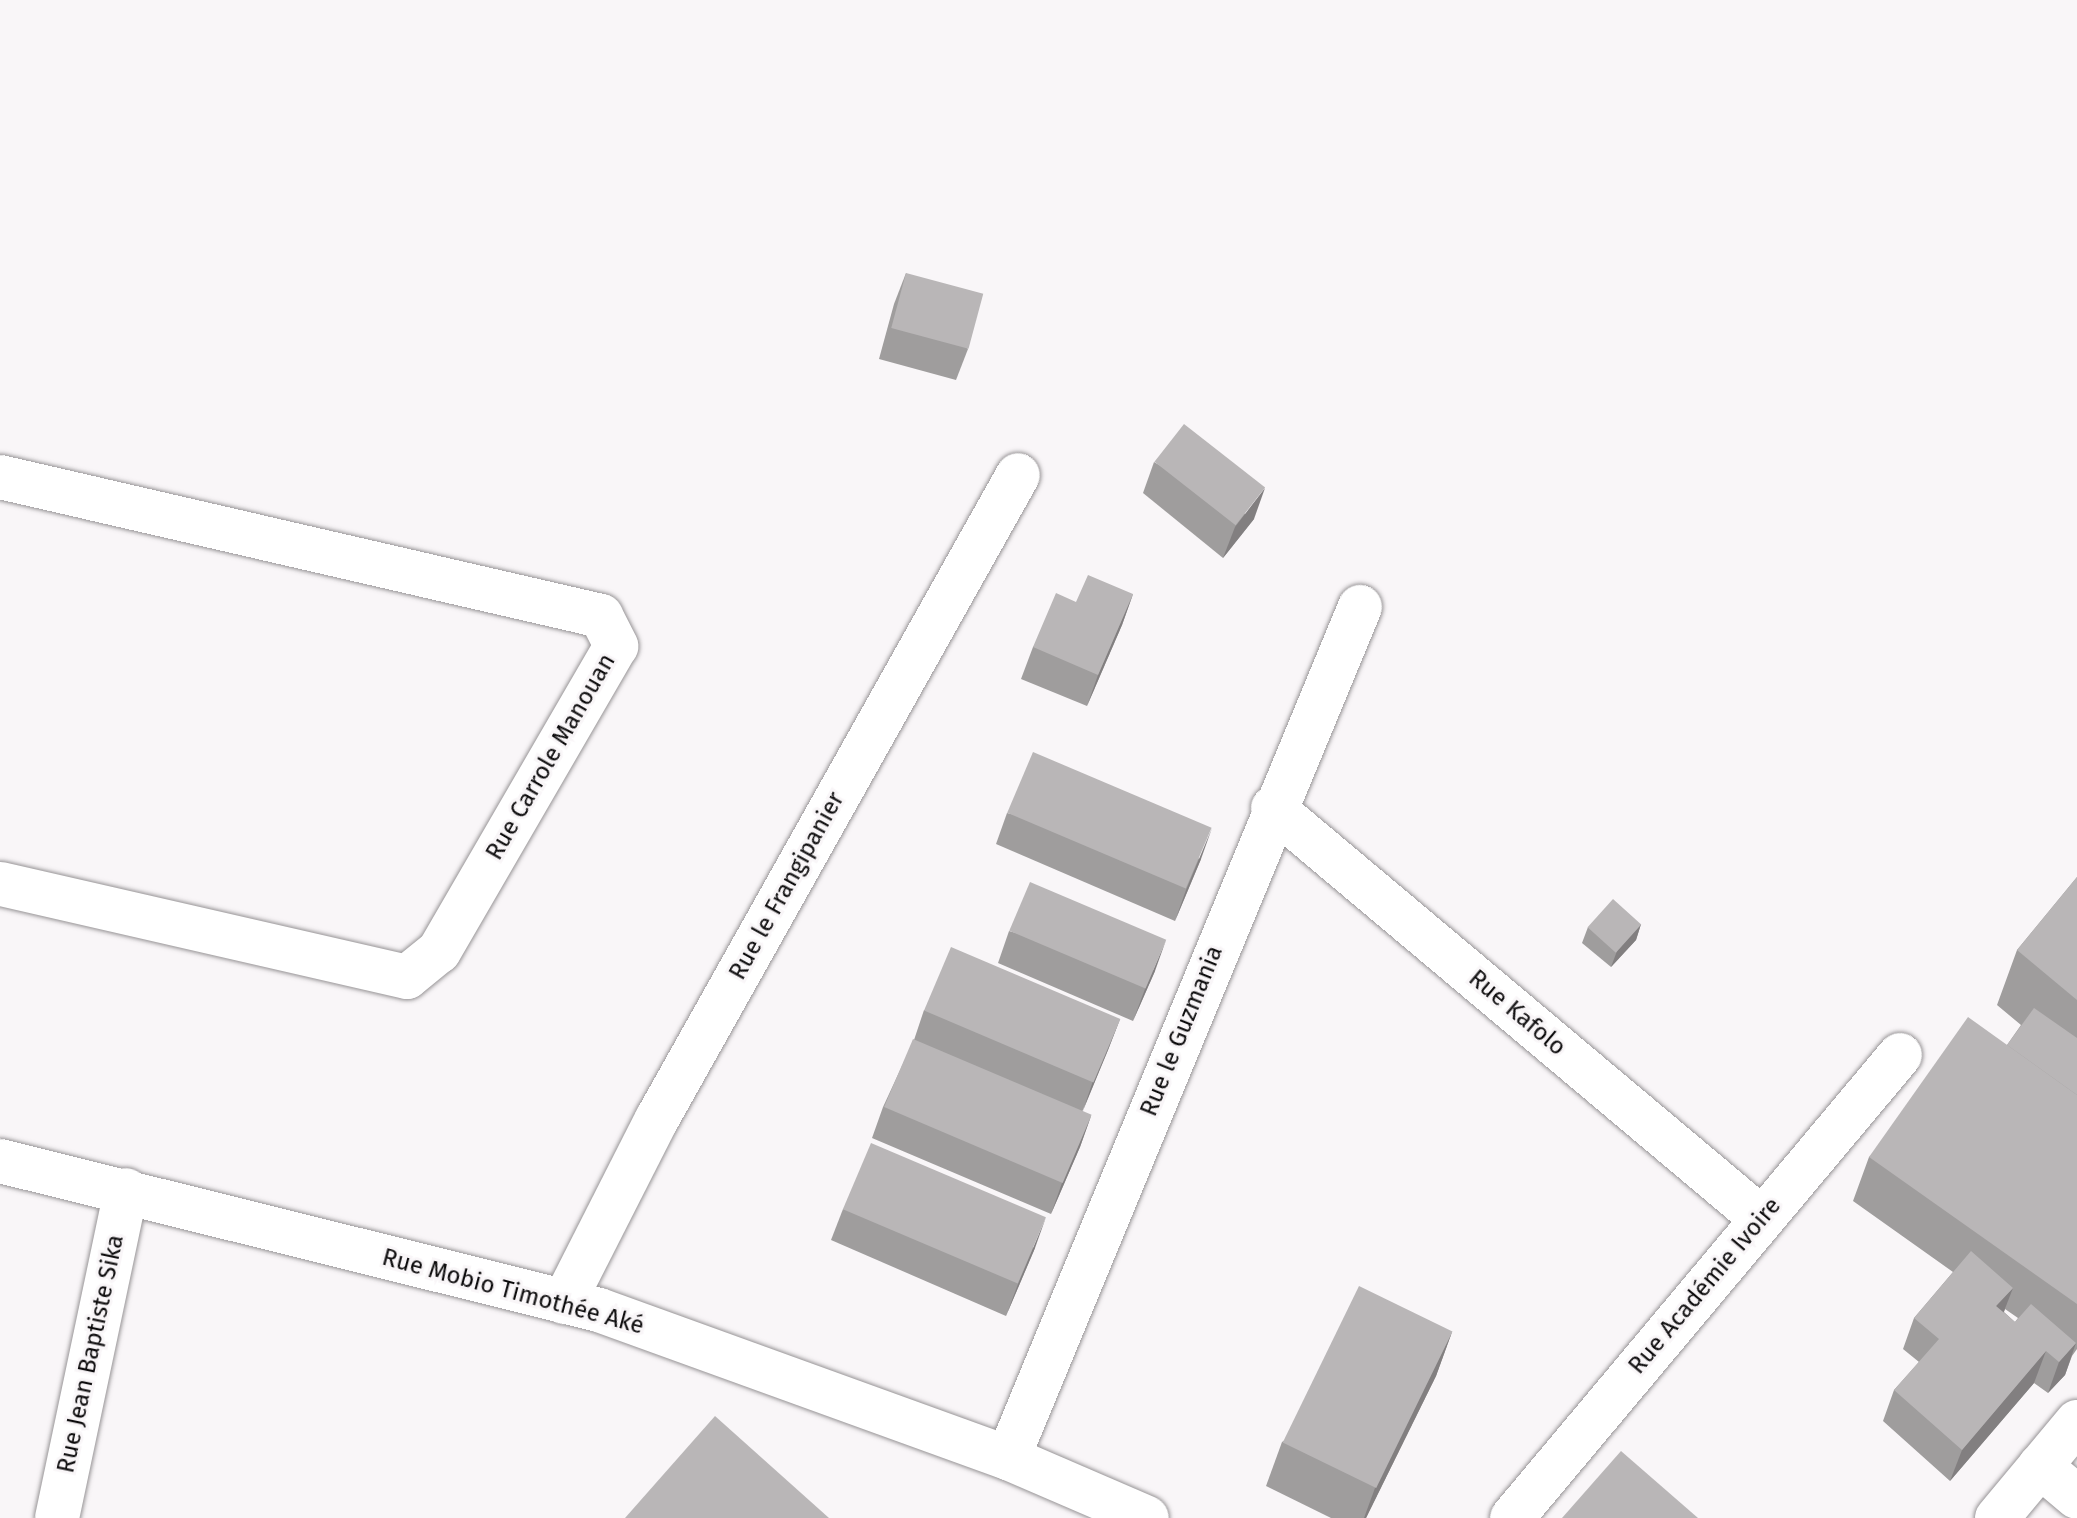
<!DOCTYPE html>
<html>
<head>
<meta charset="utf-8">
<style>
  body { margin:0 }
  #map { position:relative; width:2077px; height:1518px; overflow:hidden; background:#f9f6f8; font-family:"Fira Sans",sans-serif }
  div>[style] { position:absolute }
  .roads { filter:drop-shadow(0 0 2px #979496) drop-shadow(0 0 2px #979496) }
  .minor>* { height:44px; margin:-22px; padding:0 22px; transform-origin:22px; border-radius:22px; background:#fff }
  .wall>* { inset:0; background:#9f9d9d }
  .shaded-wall>* { inset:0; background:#827f80 }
  .building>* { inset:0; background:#b9b6b7; transform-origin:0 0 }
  span { translate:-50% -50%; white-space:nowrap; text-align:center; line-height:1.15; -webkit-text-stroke:6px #f9f6f8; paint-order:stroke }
  .street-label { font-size:24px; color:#0c0b0c }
</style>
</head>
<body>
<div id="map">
  <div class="roads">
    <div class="minor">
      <div style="left:0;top:477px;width:617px;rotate:13.02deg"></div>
      <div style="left:601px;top:616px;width:34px;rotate:63deg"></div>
      <div style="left:616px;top:646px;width:353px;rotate:120.1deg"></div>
      <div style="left:439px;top:951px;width:41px;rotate:140.9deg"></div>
      <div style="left:407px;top:977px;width:417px;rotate:-167.1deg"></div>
      <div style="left:1273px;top:808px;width:637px;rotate:40.04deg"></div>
      <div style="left:0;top:1161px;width:617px;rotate:13.97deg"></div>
      <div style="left:599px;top:1310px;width:435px;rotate:19.9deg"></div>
      <div style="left:1008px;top:1458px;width:151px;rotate:23.3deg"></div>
      <div style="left:564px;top:1302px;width:205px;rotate:-63.1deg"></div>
      <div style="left:657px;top:1119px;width:738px;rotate:-60.73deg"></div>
      <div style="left:1008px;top:1458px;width:921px;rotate:-67.53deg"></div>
      <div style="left:2040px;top:1466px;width:48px;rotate:40deg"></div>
      <div style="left:57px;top:1518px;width:335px;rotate:-78.1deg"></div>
      <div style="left:1512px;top:1518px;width:604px;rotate:-50.04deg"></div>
      <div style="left:1997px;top:1518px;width:125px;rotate:-50.2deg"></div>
    </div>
  </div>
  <div class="wall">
    <div style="clip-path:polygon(906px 273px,968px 349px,956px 380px,879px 359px,894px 304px)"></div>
    <div style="clip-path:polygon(1154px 462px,1254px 519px,1223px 558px,1143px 493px)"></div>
    <div style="clip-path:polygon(1133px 594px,1122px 625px,1087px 706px,1021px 679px,1033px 647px,1076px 602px)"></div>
    <div style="clip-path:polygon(1007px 813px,1201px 859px,1175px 921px,996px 844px)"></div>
    <div style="clip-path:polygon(evenodd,2077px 877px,2077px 1349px,2072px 1356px,2065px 1375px,2048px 1393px,2034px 1383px,1950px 1481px,1883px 1421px,1894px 1390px,1919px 1362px,1903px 1349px,1914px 1318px,1953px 1272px,1853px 1201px,1869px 1157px,2007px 1045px,2021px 1025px,1997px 1005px,2017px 950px,2077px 877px,2005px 1309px,2018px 1318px,2015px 1322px,2004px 1312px,2005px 1309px)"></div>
    <div style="clip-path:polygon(1641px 924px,1636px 940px,1611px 967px,1582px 943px,1588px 927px)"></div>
    <div style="clip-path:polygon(1009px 931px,1155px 971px,1133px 1021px,998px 963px)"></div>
    <div style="clip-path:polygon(924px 1010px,1120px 1019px,1108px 1050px,1082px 1112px,1091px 1116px,1080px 1147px,1051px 1214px,872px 1138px,883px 1107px,914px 1040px)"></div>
    <div style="clip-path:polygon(843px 1209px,1035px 1248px,1006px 1316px,831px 1240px)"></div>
    <div style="clip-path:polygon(1452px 1332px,1436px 1376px,1366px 1518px,1331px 1518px,1266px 1486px,1282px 1442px)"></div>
  </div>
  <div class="shaded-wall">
    <div style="clip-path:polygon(1265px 488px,1254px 519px,1223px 558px,1235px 527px)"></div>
    <div style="clip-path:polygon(1133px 594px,1122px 625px,1087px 706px,1098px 675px)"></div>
    <div style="clip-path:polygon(1212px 828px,1201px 859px,1175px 921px,1186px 890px)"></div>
    <div style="clip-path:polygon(1641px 924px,1636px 940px,1611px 967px,1617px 951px)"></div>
    <div style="clip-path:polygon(1166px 940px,1155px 971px,1133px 1021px,1145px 989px)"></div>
    <div style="clip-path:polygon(1120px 1019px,1108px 1050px,1082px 1113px,1093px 1081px)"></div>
    <div style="clip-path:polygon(1091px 1116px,1080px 1147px,1051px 1214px,1062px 1183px)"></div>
    <div style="clip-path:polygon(1046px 1217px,1035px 1248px,1006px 1316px,1018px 1284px)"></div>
    <div style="clip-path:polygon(2013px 1288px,2001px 1319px,1996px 1306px)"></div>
    <div style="clip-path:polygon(1452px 1332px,1436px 1376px,1366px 1518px,1364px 1518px,1375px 1488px)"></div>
    <div style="clip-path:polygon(2076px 1343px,2065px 1375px,2048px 1393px,2059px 1362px)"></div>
    <div style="clip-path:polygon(2046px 1351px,2034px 1383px,1950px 1481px,1962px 1450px)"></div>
  </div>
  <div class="building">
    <div style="left:906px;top:273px;width:80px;height:57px;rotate:15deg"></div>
    <div style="left:1184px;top:424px;width:103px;height:48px;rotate:38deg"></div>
    <div style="clip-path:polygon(1088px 575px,1133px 594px,1098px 675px,1033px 647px,1056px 593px,1076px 602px)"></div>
    <div style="left:1033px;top:752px;width:194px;height:66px;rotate:23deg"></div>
    <div style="clip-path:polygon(2077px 877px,2077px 1000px,2017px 950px)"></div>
    <div style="left:1030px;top:882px;width:148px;height:53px;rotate:23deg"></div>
    <div style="left:1613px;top:899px;width:38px;height:38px;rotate:42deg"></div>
    <div style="left:951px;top:947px;width:184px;height:69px;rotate:23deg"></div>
    <div style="clip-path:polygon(2034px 1008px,2077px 1038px,2077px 1095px,2007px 1045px)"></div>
    <div style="clip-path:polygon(1968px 1017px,2077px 1095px,2077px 1304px,1869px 1157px)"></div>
    <div style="left:913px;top:1039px;width:194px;height:74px;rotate:23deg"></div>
    <div style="left:871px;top:1143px;width:190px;height:72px;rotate:23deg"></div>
    <div style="clip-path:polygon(1971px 1251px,2013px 1288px,1996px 1306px,2015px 1322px,2031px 1304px,2076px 1343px,2059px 1362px,2046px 1351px,1962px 1450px,1894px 1390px,1939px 1339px,1914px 1318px)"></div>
    <div style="left:1359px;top:1286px;width:104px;height:174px;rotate:26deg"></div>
    <div style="clip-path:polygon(715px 1416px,829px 1518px,625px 1518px)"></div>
    <div style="clip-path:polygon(1621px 1451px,1698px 1518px,1562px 1518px)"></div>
  </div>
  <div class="street-label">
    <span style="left:551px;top:757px;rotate:-60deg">Rue Carrole Manouan</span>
    <span style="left:787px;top:886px;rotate:-61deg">Rue le Frangipanier</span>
    <span style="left:1517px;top:1013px;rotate:40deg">Rue Kafolo</span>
    <span style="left:1182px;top:1031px;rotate:-68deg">Rue le Guzmania</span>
    <span style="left:1705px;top:1286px;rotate:-50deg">Rue Académie Ivoire</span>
    <span style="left:513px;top:1292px;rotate:15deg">Rue Mobio Timothée Aké</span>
    <span style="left:91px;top:1354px;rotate:-78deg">Rue Jean Baptiste Sika</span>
  </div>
</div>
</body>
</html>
